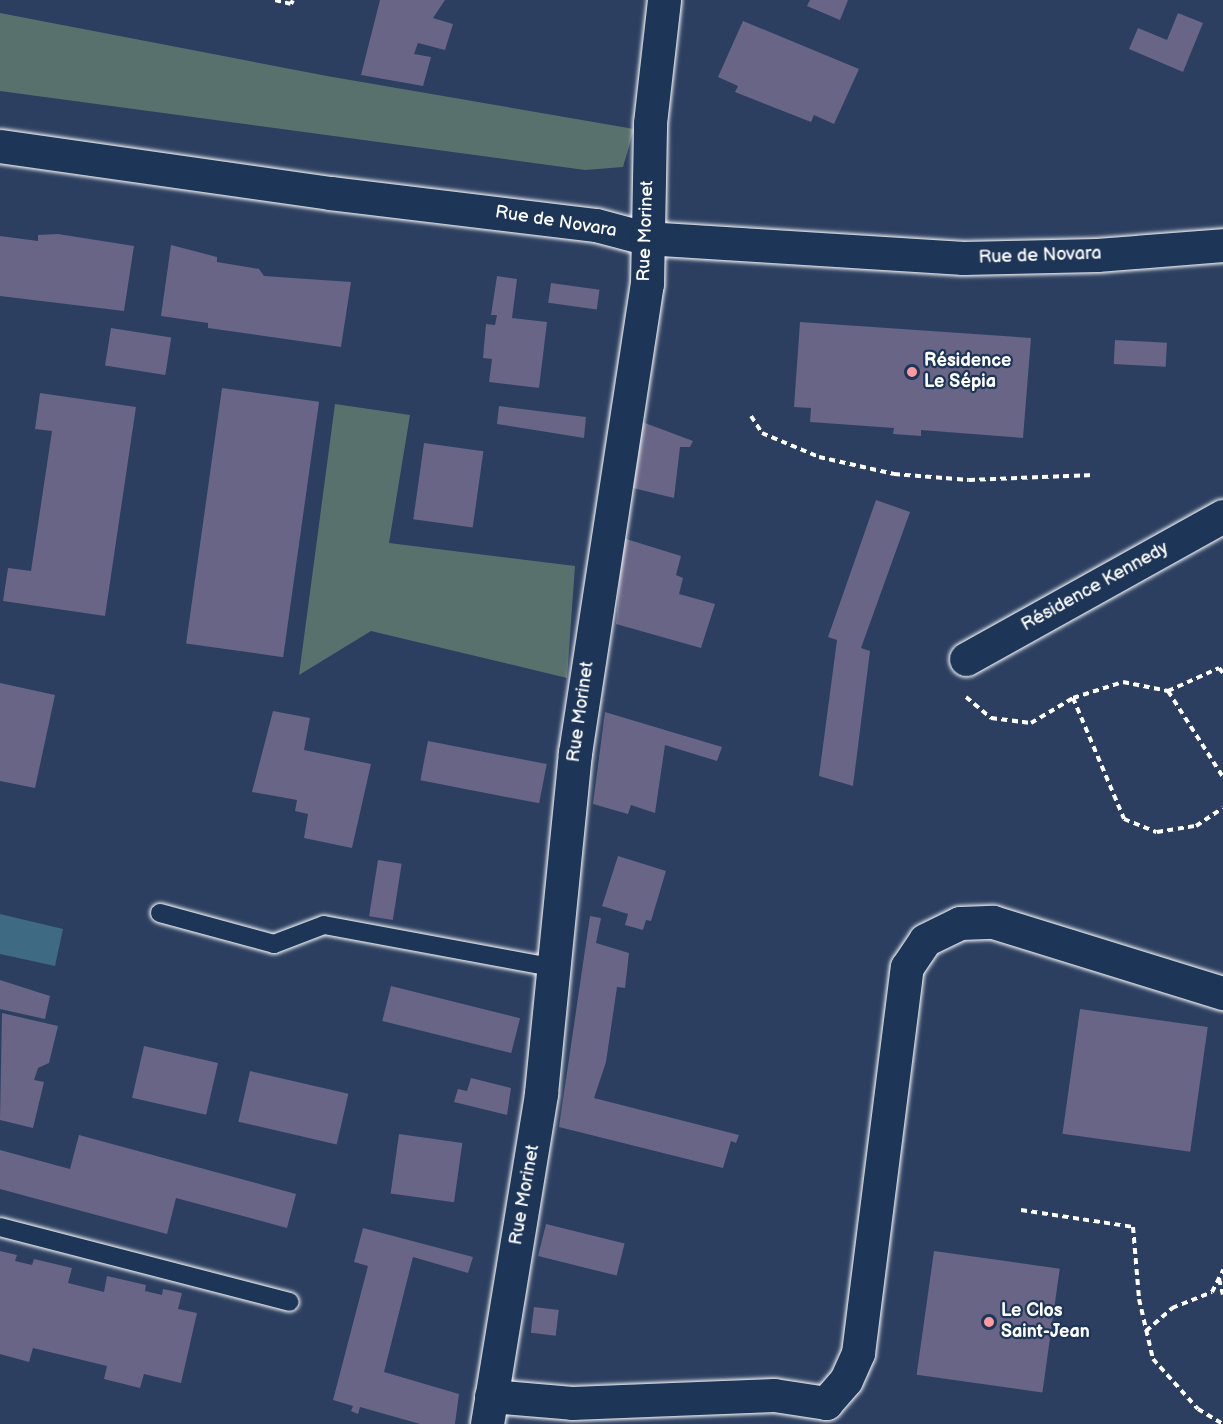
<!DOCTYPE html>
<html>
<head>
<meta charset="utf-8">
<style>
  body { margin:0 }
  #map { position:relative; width:1223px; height:1424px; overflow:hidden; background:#2c3f60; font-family:"Balsamiq Sans",sans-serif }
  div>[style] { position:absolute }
  .green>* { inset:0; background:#58716d }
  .water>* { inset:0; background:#3e6a83 }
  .building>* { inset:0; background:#686586; transform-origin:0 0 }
  .path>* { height:4px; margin-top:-2px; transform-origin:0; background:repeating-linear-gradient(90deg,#fff 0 6px,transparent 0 10.5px) }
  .roads { filter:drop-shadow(0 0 2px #fff) drop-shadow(0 0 2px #fff) }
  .service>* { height:18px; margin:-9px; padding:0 9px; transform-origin:9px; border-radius:9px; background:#1d3557 }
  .minor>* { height:33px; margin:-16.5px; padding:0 16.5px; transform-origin:16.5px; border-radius:16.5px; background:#1d3557 }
  .dots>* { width:16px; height:16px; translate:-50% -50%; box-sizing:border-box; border:3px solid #1d3557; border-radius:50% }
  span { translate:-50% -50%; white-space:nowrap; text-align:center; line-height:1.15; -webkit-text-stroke:4.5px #1d3557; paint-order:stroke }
  .street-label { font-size:18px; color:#fff }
  .poi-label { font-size:18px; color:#fff; font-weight:700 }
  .left { translate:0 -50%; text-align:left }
</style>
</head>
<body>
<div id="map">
  <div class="green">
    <div style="clip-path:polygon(0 13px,327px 76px,634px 129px,623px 167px,585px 170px,0 91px)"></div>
    <div style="clip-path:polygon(335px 404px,410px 415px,389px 543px,575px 566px,567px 678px,371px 631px,299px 675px)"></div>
  </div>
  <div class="water">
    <div style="clip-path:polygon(0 914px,63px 929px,55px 966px,0 954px)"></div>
  </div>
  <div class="building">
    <div style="clip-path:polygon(380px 0,445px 0,433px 18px,453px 24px,445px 50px,418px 43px,414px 54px,431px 57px,423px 86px,361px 75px)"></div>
    <div style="clip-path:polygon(810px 0,848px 0,840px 20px,807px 6px)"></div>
    <div style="clip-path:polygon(1178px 13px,1203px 23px,1183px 72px,1129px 49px,1138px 28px,1167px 40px)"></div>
    <div style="clip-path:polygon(743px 21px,859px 69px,834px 124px,814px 115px,811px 122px,735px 92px,738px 86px,718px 77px)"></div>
    <div style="clip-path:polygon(58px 234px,134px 246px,124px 311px,0 296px,0 236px,38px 241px,38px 235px)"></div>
    <div style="clip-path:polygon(171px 245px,217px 257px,217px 262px,259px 269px,264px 276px,351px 282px,341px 347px,208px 328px,208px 323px,161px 316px)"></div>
    <div style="clip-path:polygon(497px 276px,517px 279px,512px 318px,547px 322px,539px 388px,489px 382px,492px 359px,483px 358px,486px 324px,495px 325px,497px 315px,491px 315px)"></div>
    <div style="left:551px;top:283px;width:49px;height:20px;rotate:8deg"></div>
    <div style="clip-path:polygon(800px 322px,1031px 338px,1023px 438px,921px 430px,921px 436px,893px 434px,894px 428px,810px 422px,811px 408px,794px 407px)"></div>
    <div style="left:111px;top:328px;width:61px;height:38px;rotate:9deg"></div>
    <div style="left:1115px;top:340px;width:52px;height:24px;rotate:3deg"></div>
    <div style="left:222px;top:388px;width:98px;height:258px;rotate:8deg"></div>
    <div style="clip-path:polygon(40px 393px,136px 407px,105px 616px,3px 601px,8px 568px,31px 571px,52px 431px,35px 429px)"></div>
    <div style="clip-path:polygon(499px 406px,586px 417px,584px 438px,497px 424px)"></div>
    <div style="clip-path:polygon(637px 420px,693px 441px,690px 447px,680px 447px,674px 498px,629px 487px)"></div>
    <div style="left:424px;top:443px;width:60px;height:77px;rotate:8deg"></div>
    <div style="clip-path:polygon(876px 500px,910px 512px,861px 648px,870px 651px,853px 786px,819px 776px,837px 640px,828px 637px)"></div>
    <div style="clip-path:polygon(623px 538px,681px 556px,676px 575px,683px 578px,679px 594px,715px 604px,701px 648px,616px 624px)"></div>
    <div style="clip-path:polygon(0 683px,55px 695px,35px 788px,0 781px)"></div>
    <div style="clip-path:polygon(273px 711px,310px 718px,304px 750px,371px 764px,352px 848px,304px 838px,308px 814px,295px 811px,297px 800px,252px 792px)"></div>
    <div style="clip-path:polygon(605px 712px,675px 733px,722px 747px,717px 761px,665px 745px,655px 813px,631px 805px,628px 814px,593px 804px)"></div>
    <div style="left:428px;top:741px;width:121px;height:40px;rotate:11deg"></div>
    <div style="clip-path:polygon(618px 856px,666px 871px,651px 921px,646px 920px,643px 930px,625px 925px,628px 914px,602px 906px)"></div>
    <div style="left:378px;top:860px;width:24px;height:57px;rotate:9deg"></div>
    <div style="clip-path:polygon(590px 916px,601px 918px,596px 943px,629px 953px,625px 988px,617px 987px,606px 1062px,594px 1098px,739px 1135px,736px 1143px,731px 1141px,723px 1168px,559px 1127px)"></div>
    <div style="clip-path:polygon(0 980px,50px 996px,45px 1019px,0 1009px)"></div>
    <div style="left:391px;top:986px;width:133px;height:36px;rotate:14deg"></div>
    <div style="left:1080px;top:1009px;width:129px;height:126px;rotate:8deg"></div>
    <div style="clip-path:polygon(2px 1013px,58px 1026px,49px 1063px,38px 1068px,34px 1080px,44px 1082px,33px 1128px,0 1120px)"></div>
    <div style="left:144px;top:1046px;width:76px;height:53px;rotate:13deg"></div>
    <div style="left:250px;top:1071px;width:101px;height:52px;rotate:13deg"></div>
    <div style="clip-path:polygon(471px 1078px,511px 1088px,507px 1115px,454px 1102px,458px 1089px,467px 1091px)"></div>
    <div style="left:399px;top:1134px;width:64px;height:60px;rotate:8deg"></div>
    <div style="clip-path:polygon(79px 1135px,296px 1194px,287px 1228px,176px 1198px,167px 1234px,0 1189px,0 1150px,70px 1169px)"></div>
    <div style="left:546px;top:1224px;width:81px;height:33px;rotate:14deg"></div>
    <div style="clip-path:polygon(363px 1228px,473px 1257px,468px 1273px,413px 1257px,384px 1372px,459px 1394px,455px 1424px,420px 1424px,360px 1407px,358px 1414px,351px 1411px,353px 1406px,333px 1400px,368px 1266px,354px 1262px)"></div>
    <div style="clip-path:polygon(0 1251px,17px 1255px,15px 1261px,32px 1265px,34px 1259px,72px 1268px,68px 1283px,104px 1292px,107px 1276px,146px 1285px,145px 1291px,162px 1295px,163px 1289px,182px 1293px,178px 1309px,197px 1313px,181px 1383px,144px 1374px,140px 1388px,104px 1379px,107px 1366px,33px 1348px,29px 1362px,0 1354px)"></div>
    <div style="left:934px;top:1251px;width:127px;height:125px;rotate:8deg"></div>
    <div style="left:534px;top:1307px;width:25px;height:26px;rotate:7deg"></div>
  </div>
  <div class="path">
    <div style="left:275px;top:0;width:16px;rotate:14deg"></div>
    <div style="left:291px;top:4px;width:4px;rotate:-63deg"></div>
    <div style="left:751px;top:416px;width:20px;rotate:57deg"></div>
    <div style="left:762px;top:433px;width:62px;rotate:22.8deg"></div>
    <div style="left:819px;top:457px;width:77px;rotate:12.8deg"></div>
    <div style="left:894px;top:474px;width:75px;rotate:4.6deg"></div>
    <div style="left:969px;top:480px;width:126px;rotate:-2.3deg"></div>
    <div style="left:1168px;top:691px;width:102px;rotate:57.4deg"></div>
    <div style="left:966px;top:697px;width:33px;rotate:40deg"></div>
    <div style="left:991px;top:718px;width:40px;rotate:7.1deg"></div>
    <div style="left:1031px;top:723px;width:49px;rotate:-30.8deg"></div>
    <div style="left:1073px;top:698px;width:52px;rotate:-17.7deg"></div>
    <div style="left:1123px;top:682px;width:46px;rotate:11.3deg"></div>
    <div style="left:1168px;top:691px;width:56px;rotate:-24.3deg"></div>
    <div style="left:1219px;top:668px;width:6px;rotate:51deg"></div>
    <div style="left:1073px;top:698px;width:131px;rotate:67.1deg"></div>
    <div style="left:1124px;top:819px;width:35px;rotate:22deg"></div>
    <div style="left:1157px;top:832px;width:39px;rotate:-9deg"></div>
    <div style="left:1196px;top:826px;width:32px;rotate:-34deg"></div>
    <div style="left:1021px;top:1210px;width:113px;rotate:8.6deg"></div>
    <div style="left:1133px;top:1227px;width:72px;rotate:85.2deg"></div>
    <div style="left:1139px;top:1299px;width:62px;rotate:76.9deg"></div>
    <div style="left:1153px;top:1359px;width:67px;rotate:48deg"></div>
    <div style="left:1198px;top:1409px;width:29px;rotate:31deg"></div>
    <div style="left:1219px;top:1279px;width:16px;rotate:76deg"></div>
    <div style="left:1146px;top:1331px;width:35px;rotate:-41deg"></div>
    <div style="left:1172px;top:1308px;width:43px;rotate:-21.8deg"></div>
    <div style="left:1212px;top:1292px;width:25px;rotate:-63deg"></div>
  </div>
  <div class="roads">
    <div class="service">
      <div style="left:160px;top:913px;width:118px;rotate:15.2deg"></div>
      <div style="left:274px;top:944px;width:53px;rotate:-20.8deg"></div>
      <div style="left:324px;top:925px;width:236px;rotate:10.5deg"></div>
      <div style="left:0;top:1227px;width:299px;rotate:14.5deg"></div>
    </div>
    <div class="minor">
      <div style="left:0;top:146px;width:333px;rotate:8.1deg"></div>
      <div style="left:330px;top:193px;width:268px;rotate:6.9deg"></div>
      <div style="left:596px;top:225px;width:51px;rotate:14.9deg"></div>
      <div style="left:645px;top:238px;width:319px;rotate:3.6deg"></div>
      <div style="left:963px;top:258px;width:134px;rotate:-1.3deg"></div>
      <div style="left:1097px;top:255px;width:126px;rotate:-4.5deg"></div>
      <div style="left:966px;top:659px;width:294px;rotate:-29.1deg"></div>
      <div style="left:491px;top:1396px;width:81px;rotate:4.9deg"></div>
      <div style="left:572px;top:1403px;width:202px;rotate:-2.3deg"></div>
      <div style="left:774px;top:1395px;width:53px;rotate:8.7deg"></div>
      <div style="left:826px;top:1403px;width:30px;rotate:-49deg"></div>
      <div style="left:846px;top:1380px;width:30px;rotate:-66deg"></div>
      <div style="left:858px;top:1353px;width:389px;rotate:-82.8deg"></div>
      <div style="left:907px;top:967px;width:32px;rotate:-56deg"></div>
      <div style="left:925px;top:940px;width:39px;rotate:-26deg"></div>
      <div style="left:960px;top:923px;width:33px;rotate:-2deg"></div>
      <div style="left:993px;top:922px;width:241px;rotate:17.2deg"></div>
      <div style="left:487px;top:1424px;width:335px;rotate:-80.7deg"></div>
      <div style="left:541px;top:1093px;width:342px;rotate:-84.3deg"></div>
      <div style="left:575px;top:753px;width:474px;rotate:-81.3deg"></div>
      <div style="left:647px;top:284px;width:161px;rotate:-88.9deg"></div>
      <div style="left:650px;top:123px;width:124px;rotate:-83.5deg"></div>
    </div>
  </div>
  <div class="dots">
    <div style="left:912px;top:372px;background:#ff9aa2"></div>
    <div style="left:989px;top:1322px;background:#ff9aa2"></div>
  </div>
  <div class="street-label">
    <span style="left:556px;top:222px;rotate:9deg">Rue de Novara</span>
    <span style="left:646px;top:231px;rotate:-88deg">Rue Morinet</span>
    <span style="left:1040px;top:256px;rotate:-2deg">Rue de Novara</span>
    <span style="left:1095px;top:587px;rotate:-29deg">Résidence Kennedy</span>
    <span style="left:581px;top:712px;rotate:-82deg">Rue Morinet</span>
    <span style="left:525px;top:1195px;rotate:-80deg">Rue Morinet</span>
  </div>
  <div class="poi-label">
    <span class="left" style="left:924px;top:372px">Résidence<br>Le Sépia</span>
    <span class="left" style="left:1001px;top:1322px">Le Clos<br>Saint-Jean</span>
  </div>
</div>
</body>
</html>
